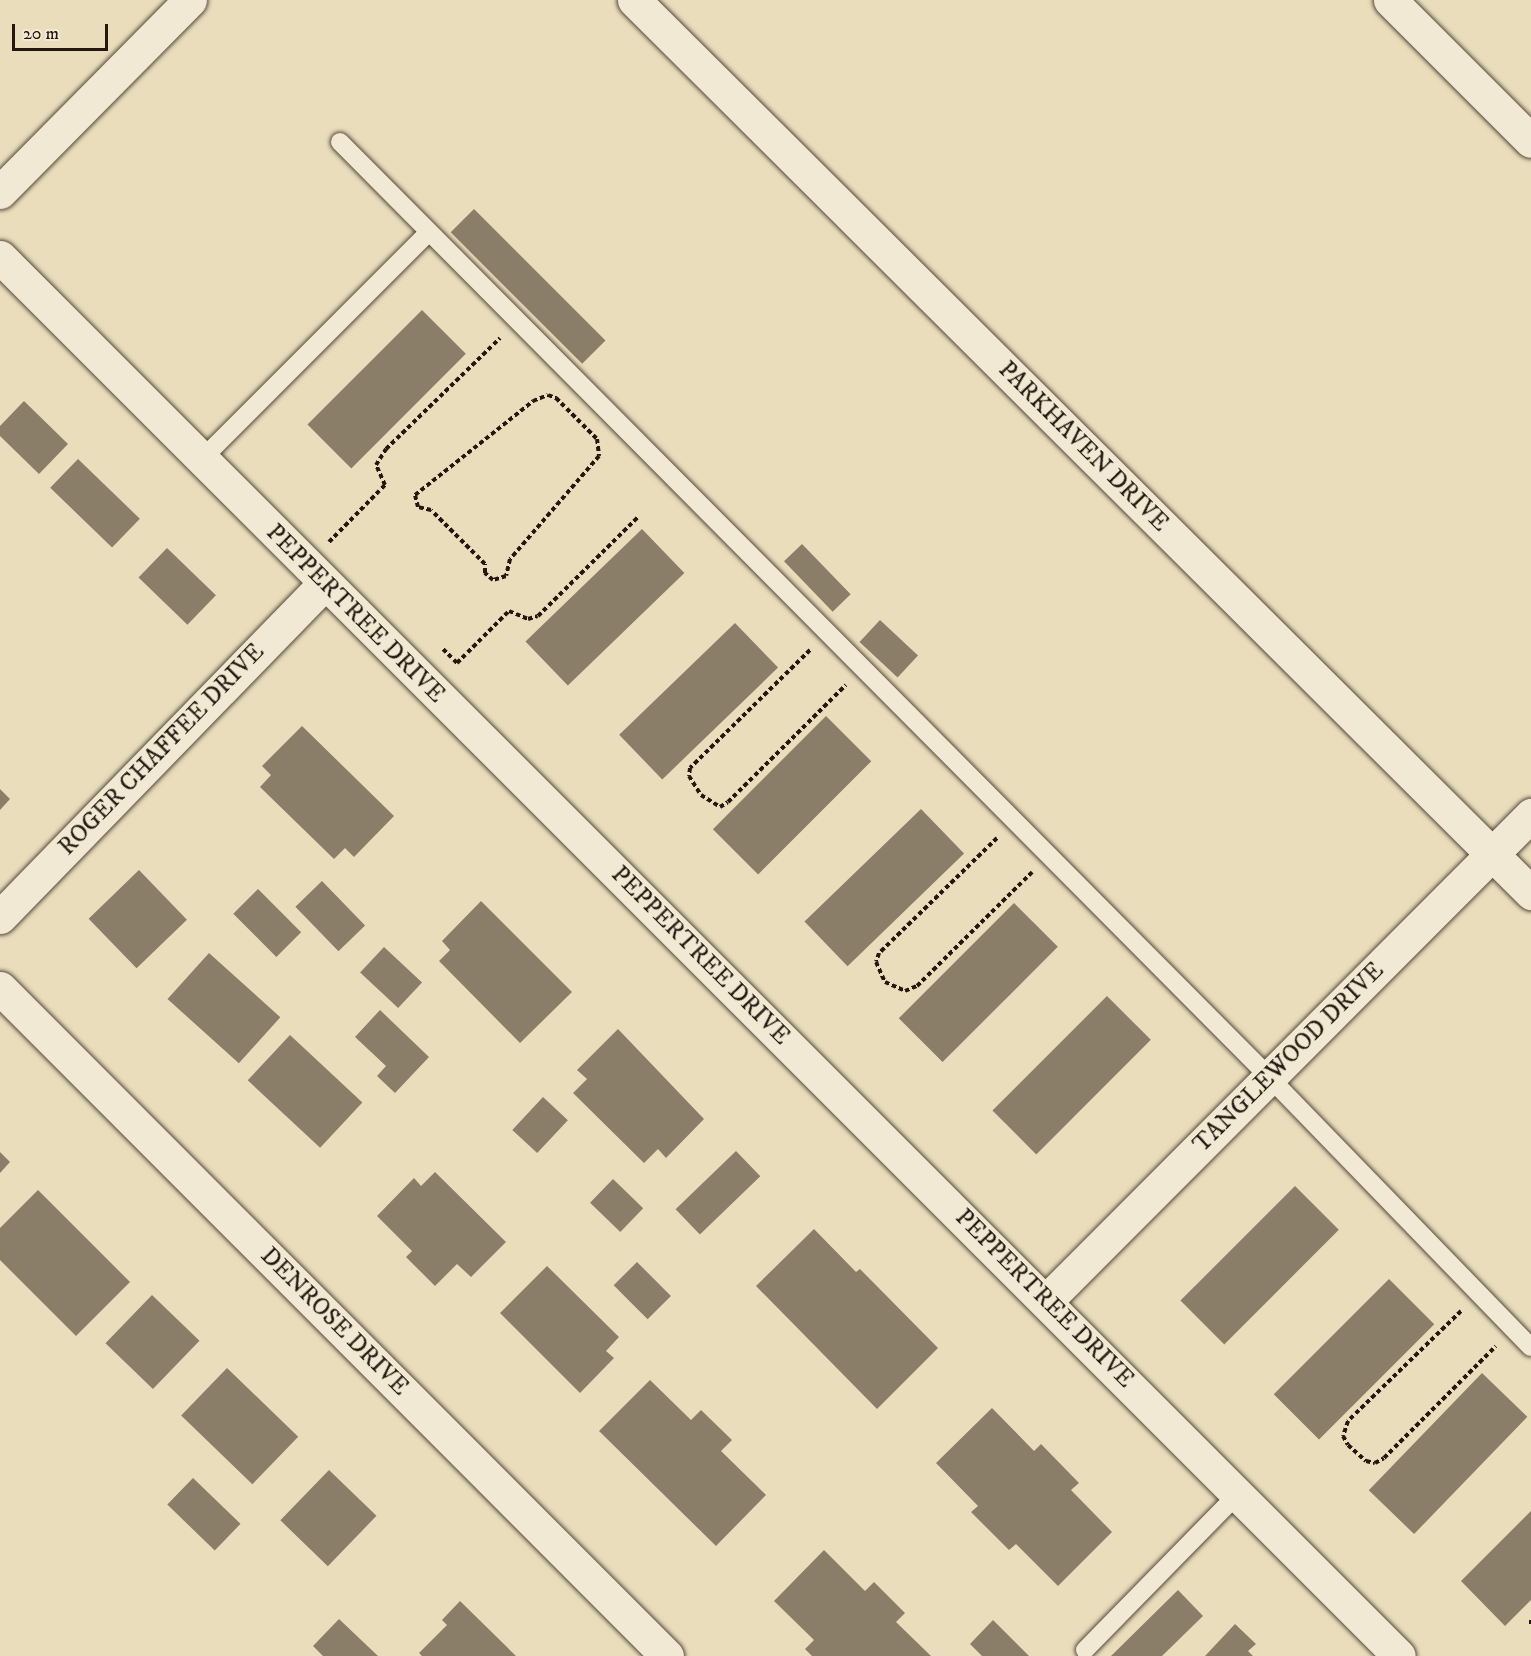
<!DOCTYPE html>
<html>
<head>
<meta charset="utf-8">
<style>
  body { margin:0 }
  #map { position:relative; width:1531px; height:1656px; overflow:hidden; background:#eaddbc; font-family:"IM FELL DW Pica",serif }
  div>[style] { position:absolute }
  .building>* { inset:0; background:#8b7e69; transform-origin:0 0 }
  .path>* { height:4px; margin-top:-2px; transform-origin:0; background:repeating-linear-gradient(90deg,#24170f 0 4.5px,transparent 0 7.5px) }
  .roads { filter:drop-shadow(0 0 2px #56483a) drop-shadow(0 0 2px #56483a) }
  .lane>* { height:18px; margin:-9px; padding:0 9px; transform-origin:9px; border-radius:9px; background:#f1e9d3 }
  .street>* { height:33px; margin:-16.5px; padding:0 16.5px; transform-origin:16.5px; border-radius:16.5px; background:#f1e9d3 }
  span { translate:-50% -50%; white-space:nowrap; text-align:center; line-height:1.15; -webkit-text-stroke:4.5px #f1e9d3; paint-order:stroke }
  .street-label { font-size:24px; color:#24170f }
  .scale { position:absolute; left:12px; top:24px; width:96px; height:27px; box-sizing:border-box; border:3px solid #24170f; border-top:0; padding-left:8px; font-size:18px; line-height:21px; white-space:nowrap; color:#24170f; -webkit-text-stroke:4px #f1e9d3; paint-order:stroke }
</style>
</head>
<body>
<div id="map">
  <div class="building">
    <div style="left:474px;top:209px;width:186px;height:33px;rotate:45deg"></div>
    <div style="left:422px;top:310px;width:62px;height:162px;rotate:45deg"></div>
    <div style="clip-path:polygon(24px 401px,68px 444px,39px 474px,0 436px,0 426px)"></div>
    <div style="left:78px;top:459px;width:86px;height:40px;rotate:44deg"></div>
    <div style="left:642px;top:529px;width:61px;height:162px;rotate:46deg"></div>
    <div style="left:802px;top:544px;width:70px;height:25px;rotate:46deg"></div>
    <div style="left:167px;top:548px;width:68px;height:41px;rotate:44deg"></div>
    <div style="left:880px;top:620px;width:52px;height:30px;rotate:43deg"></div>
    <div style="left:735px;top:623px;width:62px;height:161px;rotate:46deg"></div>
    <div style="left:826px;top:716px;width:64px;height:160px;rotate:45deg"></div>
    <div style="clip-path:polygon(302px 726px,394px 816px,354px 857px,345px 848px,334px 859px,260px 787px,271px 775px,262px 766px)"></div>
    <div style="clip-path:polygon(0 789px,10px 799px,0 810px)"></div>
    <div style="left:921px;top:809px;width:62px;height:162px;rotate:46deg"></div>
    <div style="left:139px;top:870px;width:69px;height:70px;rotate:46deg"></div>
    <div style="left:322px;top:881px;width:62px;height:37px;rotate:46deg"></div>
    <div style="left:258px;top:889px;width:61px;height:35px;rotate:45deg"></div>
    <div style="clip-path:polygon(481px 901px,572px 992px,520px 1043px,439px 961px,450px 950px,442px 941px)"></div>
    <div style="left:1014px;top:903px;width:62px;height:163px;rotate:45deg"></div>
    <div style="left:384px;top:947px;width:52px;height:35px;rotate:43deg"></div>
    <div style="left:209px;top:953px;width:96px;height:62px;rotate:42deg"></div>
    <div style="left:1107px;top:996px;width:62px;height:162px;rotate:45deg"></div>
    <div style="clip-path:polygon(380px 1010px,429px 1057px,395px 1093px,377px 1076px,386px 1066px,355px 1037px)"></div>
    <div style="clip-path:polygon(618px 1029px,704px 1119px,666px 1158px,658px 1149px,644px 1163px,573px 1093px,587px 1079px,577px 1070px)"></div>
    <div style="left:290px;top:1035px;width:99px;height:62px;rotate:43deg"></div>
    <div style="left:543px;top:1097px;width:34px;height:45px;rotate:43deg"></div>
    <div style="left:736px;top:1151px;width:35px;height:84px;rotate:46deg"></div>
    <div style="clip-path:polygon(0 1152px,10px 1162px,0 1173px)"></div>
    <div style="clip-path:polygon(435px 1172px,506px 1242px,471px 1277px,457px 1264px,435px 1286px,406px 1257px,412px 1251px,377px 1216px,414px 1178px,421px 1186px)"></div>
    <div style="left:613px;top:1179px;width:42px;height:33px;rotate:44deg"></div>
    <div style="left:1295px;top:1186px;width:62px;height:162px;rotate:45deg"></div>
    <div style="clip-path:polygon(38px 1190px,130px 1282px,76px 1336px,0 1260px,0 1228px)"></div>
    <div style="clip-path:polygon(814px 1229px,856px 1272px,860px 1269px,938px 1348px,877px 1409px,756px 1286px)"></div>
    <div style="left:637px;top:1262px;width:48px;height:33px;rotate:45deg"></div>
    <div style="clip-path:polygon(547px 1266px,619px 1337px,606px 1351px,614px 1358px,580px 1393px,500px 1313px)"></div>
    <div style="left:1389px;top:1279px;width:64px;height:163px;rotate:45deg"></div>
    <div style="left:152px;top:1295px;width:66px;height:67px;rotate:44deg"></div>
    <div style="left:227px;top:1368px;width:99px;height:66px;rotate:44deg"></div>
    <div style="left:1482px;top:1373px;width:63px;height:163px;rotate:44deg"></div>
    <div style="clip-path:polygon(650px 1380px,691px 1420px,701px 1410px,732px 1440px,721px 1451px,766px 1495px,716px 1546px,599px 1431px)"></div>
    <div style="clip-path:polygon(992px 1408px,1034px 1451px,1041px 1444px,1079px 1483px,1071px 1490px,1112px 1532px,1058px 1586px,1016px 1544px,1009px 1550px,971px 1512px,978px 1506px,936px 1463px)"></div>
    <div style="left:329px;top:1470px;width:66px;height:70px;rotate:44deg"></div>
    <div style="left:193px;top:1478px;width:66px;height:37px;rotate:44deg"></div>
    <div style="clip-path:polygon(1531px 1511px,1531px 1600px,1505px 1626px,1461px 1581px)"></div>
    <div style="clip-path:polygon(824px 1550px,865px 1591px,874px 1582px,905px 1613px,896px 1622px,931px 1656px,812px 1656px,805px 1649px,814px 1640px,774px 1601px)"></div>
    <div style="clip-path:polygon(1178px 1590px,1203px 1616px,1162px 1656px,1111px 1656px)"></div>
    <div style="clip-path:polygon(460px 1601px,516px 1656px,422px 1656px,419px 1653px,447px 1625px,442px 1620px)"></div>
    <div style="clip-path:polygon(339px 1619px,378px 1656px,323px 1656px,313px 1646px)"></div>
    <div style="clip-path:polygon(993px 1620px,1029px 1656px,982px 1656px,970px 1644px)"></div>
    <div style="clip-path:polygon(1235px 1624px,1256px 1644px,1248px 1651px,1253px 1656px,1205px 1656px)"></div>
  </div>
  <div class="path">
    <div style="left:548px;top:395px;width:9px;rotate:21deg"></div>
    <div style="left:556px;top:398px;width:58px;rotate:45deg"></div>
    <div style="left:597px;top:439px;width:17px;rotate:83deg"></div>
    <div style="left:599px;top:456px;width:136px;rotate:130.8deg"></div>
    <div style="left:510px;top:559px;width:17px;rotate:103deg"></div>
    <div style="left:506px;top:576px;width:14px;rotate:163deg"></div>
    <div style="left:493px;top:580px;width:11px;rotate:-139deg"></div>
    <div style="left:485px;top:573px;width:9px;rotate:-90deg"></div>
    <div style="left:485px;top:564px;width:76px;rotate:-135deg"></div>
    <div style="left:431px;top:510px;width:13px;rotate:-167deg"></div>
    <div style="left:418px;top:507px;width:12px;rotate:-104deg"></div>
    <div style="left:415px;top:495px;width:151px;rotate:-38.5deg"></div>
    <div style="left:533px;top:401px;width:16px;rotate:-22deg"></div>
    <div style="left:329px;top:542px;width:80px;rotate:-45.5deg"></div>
    <div style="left:385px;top:485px;width:22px;rotate:-114deg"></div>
    <div style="left:376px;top:465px;width:19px;rotate:-58deg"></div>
    <div style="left:386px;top:449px;width:159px;rotate:-44.2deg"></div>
    <div style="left:443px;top:649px;width:20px;rotate:45deg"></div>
    <div style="left:457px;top:663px;width:74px;rotate:-45deg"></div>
    <div style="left:509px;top:611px;width:21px;rotate:23deg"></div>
    <div style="left:528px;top:619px;width:10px;rotate:-17deg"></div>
    <div style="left:538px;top:616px;width:142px;rotate:-44.7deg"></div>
    <div style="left:810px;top:650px;width:168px;rotate:135.5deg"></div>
    <div style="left:690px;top:768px;width:8px;rotate:97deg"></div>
    <div style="left:689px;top:776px;width:22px;rotate:58deg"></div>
    <div style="left:701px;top:795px;width:22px;rotate:32deg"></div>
    <div style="left:720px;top:807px;width:9px;rotate:-32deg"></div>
    <div style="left:728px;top:802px;width:166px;rotate:-44.8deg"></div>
    <div style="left:997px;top:838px;width:165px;rotate:135.7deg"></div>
    <div style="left:879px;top:953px;width:9px;rotate:108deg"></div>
    <div style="left:876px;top:962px;width:22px;rotate:66deg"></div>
    <div style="left:885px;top:982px;width:22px;rotate:24deg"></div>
    <div style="left:905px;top:991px;width:13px;rotate:-23deg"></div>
    <div style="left:917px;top:986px;width:162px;rotate:-44.7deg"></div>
    <div style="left:1461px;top:1311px;width:158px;rotate:135.8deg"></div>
    <div style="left:1348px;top:1421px;width:16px;rotate:108deg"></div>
    <div style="left:1343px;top:1436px;width:10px;rotate:61deg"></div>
    <div style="left:1348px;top:1445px;width:24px;rotate:42deg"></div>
    <div style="left:1366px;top:1461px;width:9px;rotate:13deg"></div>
    <div style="left:1375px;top:1463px;width:10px;rotate:-29deg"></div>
    <div style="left:1384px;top:1458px;width:158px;rotate:-45deg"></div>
    <div style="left:1531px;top:1620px;width:4px;rotate:90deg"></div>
  </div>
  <div class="roads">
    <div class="lane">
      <div style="left:340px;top:142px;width:1318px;rotate:45.18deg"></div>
      <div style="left:1269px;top:1077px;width:376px;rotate:45.9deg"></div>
      <div style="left:201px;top:460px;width:322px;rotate:-45deg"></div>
      <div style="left:1085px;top:1650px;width:219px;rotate:-45.6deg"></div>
    </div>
    <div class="street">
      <div style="left:634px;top:0;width:1266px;rotate:44.87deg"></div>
      <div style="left:1390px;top:0;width:199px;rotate:45deg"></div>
      <div style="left:0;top:192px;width:270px;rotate:-45.3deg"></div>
      <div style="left:0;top:257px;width:1978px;rotate:45deg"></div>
      <div style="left:0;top:917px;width:465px;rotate:-45.8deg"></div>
      <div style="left:0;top:988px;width:944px;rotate:45.04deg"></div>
      <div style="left:1046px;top:1301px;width:687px;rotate:-45.06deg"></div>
    </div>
  </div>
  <div class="street-label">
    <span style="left:1083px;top:447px;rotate:45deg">PARKHAVEN DRIVE</span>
    <span style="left:355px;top:614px;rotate:45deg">PEPPERTREE DRIVE</span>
    <span style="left:162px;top:750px;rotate:-46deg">ROGER CHAFFEE DRIVE</span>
    <span style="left:700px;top:956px;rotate:45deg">PEPPERTREE DRIVE</span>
    <span style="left:1289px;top:1058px;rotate:-45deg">TANGLEWOOD DRIVE</span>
    <span style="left:1044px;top:1299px;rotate:45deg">PEPPERTREE DRIVE</span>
    <span style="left:334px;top:1322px;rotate:45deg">DENROSE DRIVE</span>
  </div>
  <div class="scale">20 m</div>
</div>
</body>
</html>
